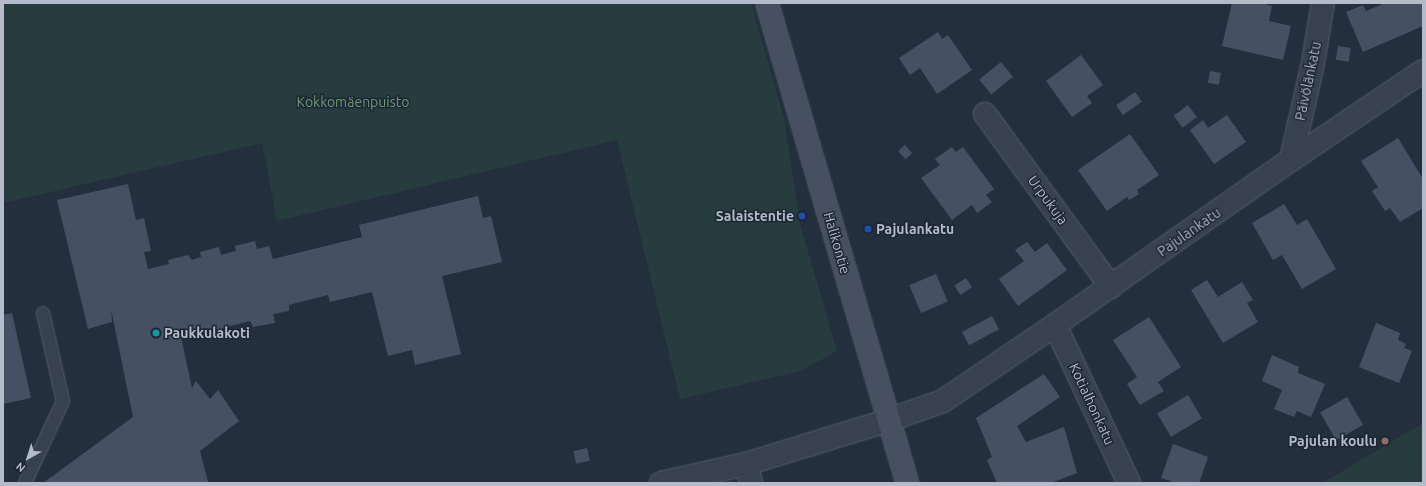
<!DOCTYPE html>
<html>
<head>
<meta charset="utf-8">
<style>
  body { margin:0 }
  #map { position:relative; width:1426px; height:486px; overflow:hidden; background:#242f3e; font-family:Ubuntu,sans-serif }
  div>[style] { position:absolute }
  .green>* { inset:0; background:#263c3f }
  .building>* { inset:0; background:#455162; transform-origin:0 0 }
  .roads { filter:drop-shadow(0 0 1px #565f6c) drop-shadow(0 0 1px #565f6c) }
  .service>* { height:12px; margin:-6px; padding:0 6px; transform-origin:6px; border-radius:6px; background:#38414e }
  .minor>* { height:22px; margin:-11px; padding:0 11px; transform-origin:11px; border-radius:11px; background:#38414e }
  .tertiary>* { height:22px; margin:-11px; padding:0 11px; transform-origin:11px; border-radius:11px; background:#38414e }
  .secondary>* { height:22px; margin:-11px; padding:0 11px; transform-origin:11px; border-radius:11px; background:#465061 }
  .dots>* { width:11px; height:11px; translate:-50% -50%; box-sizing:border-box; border:2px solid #1d2633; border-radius:50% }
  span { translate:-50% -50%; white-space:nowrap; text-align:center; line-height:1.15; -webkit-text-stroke:3px #1d2633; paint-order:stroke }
  .street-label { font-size:14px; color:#b4bcc9 }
  .park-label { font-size:14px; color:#6b9a76 }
  .poi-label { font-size:14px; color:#b4bcc9; font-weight:700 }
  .right { translate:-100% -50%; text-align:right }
  .left { translate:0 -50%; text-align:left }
  .frame { position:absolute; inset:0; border:4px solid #b4bcc9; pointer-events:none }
  .north { position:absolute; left:8px; top:438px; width:40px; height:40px; -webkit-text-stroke:3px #1d2633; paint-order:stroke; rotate:219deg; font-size:11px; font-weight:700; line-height:16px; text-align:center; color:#b4bcc9 }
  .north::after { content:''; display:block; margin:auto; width:14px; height:18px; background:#b4bcc9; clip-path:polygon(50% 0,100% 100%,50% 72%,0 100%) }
</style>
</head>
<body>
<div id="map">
  <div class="green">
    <div style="clip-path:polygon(3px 3px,751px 3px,784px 118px,800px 224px,837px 351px,801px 371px,680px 399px,617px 140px,277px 221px,262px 143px,3px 203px)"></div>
    <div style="clip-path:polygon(1423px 423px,1423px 483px,1322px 483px)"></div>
  </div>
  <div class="building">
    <div style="clip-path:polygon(1232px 3px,1261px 3px,1272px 6px,1269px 21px,1291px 26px,1283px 60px,1222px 46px)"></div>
    <div style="clip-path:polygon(1380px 3px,1423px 3px,1423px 26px,1363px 52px,1346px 12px,1363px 5px,1366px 11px,1381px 5px)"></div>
    <div style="clip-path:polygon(938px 32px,942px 39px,948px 35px,972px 70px,937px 94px,920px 68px,910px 75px,899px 58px)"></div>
    <div style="left:1338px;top:46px;width:13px;height:14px;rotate:9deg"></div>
    <div style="clip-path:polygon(1081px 55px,1103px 85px,1087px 96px,1092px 103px,1072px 117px,1046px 81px)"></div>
    <div style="left:1001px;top:62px;width:19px;height:28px;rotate:51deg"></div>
    <div style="left:1210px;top:71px;width:11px;height:12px;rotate:10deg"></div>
    <div style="left:1135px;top:92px;width:12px;height:23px;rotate:55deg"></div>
    <div style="left:1188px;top:105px;width:15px;height:18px;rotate:53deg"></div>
    <div style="clip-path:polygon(1227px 115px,1246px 142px,1214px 164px,1190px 130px,1203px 120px,1208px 128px)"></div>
    <div style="clip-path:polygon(1130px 134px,1159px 175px,1137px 190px,1139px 194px,1129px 200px,1127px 197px,1107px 211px,1078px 170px)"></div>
    <div style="clip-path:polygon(1398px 138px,1423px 179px,1423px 208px,1400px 222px,1390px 208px,1385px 211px,1372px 191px,1378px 187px,1361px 161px)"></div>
    <div style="left:905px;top:145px;width:11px;height:9px;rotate:49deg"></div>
    <div style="clip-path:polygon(952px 147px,956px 152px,963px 147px,994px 189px,986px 195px,992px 202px,977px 213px,972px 205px,952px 220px,921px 178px,940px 165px,935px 159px)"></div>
    <div style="clip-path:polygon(128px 184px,136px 220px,144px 218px,151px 251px,144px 252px,148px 269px,169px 264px,168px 260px,188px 255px,192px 260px,201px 257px,200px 252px,219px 247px,221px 255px,236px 251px,235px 246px,255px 241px,257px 249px,269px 246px,273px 259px,362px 237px,359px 225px,478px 196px,483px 218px,491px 216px,502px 262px,442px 276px,461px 354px,415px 365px,412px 350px,388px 356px,372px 292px,330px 302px,328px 295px,289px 305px,289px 311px,273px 314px,275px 323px,253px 327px,250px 321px,222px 328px,223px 334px,200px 339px,199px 333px,181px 337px,192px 388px,196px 381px,210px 399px,218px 390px,239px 421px,200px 451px,208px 482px,43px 483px,133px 417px,111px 309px,112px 322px,88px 329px,57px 200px)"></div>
    <div style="clip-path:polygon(1284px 204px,1297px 225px,1307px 219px,1336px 269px,1302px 289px,1282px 255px,1273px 260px,1252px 223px)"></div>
    <div style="clip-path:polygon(1027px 242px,1035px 252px,1047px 243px,1067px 270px,1018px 306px,999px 279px,1024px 261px,1015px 250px)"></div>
    <div style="left:936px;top:274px;width:30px;height:29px;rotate:67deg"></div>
    <div style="left:966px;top:278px;width:11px;height:14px;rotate:56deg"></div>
    <div style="clip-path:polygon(1207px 280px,1218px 297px,1242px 282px,1253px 300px,1247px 303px,1258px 322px,1223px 343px,1191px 290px)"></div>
    <div style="clip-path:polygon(12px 313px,31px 398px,3px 404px,3px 315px)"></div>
    <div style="left:992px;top:316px;width:15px;height:34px;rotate:62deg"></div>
    <div style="clip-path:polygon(1149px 317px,1181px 367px,1158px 382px,1164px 391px,1140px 405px,1127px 384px,1137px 377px,1113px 340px)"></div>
    <div style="clip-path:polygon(1376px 323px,1400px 333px,1398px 340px,1406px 344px,1404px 348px,1412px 351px,1399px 383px,1359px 367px)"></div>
    <div style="clip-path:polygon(1272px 355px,1299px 367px,1298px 373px,1325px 384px,1311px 417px,1297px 411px,1294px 417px,1274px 409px,1282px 390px,1262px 381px)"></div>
    <div style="clip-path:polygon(1044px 374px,1060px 397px,1017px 426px,1026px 442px,1064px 427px,1077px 473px,1051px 483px,997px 483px,987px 460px,992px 457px,976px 418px)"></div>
    <div style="left:1188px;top:395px;width:27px;height:36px;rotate:59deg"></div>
    <div style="left:1347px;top:397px;width:32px;height:31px;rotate:60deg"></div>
    <div style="clip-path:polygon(1173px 444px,1208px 457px,1199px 483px,1171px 483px,1171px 481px,1161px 478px)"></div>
    <div style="left:587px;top:448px;width:13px;height:14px;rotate:77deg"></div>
  </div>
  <div class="roads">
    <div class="service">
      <div style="left:25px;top:483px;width:90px;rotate:-65.1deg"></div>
      <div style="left:63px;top:401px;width:90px;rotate:-102.8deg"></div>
    </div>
    <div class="minor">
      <div style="left:985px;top:114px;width:214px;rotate:53.9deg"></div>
      <div style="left:1291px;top:160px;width:99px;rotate:-77.2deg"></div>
      <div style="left:1313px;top:63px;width:61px;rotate:-80.5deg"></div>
      <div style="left:1055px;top:325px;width:174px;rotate:64.9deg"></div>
      <div style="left:889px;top:420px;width:57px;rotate:-19.4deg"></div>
      <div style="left:943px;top:401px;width:135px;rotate:-34.2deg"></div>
      <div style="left:1055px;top:325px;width:288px;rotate:-35deg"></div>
      <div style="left:1291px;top:160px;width:159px;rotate:-34deg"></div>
      <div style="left:746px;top:464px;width:20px;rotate:75deg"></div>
    </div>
    <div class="tertiary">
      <div style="left:661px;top:483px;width:87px;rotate:-12.6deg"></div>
      <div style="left:746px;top:464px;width:150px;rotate:-17.1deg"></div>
    </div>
    <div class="secondary">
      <div style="left:767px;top:3px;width:500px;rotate:73.7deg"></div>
    </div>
  </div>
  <div class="dots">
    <div style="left:802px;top:216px;background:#1a4fb4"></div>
    <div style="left:868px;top:229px;background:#1a4fb4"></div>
    <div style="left:156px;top:333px;background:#0f9aa8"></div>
    <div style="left:1385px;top:441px;background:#8d6e63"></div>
  </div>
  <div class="street-label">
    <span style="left:1308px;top:81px;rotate:-78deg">Päivölänkatu</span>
    <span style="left:1048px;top:200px;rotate:54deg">Urpukuja</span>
    <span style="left:1189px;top:232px;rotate:-35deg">Pajulankatu</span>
    <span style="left:837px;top:243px;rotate:74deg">Halikontie</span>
    <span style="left:1092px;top:404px;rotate:65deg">Kotialhonkatu</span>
  </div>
  <div class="park-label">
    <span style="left:353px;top:102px">Kokkomäenpuisto</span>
  </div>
  <div class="poi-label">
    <span class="right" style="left:794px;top:216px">Salaistentie</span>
    <span class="left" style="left:876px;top:229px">Pajulankatu</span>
    <span class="left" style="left:164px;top:333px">Paukkulakoti</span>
    <span class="right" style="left:1377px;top:441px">Pajulan koulu</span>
  </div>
  <div class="frame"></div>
  <div class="north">N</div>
</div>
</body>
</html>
